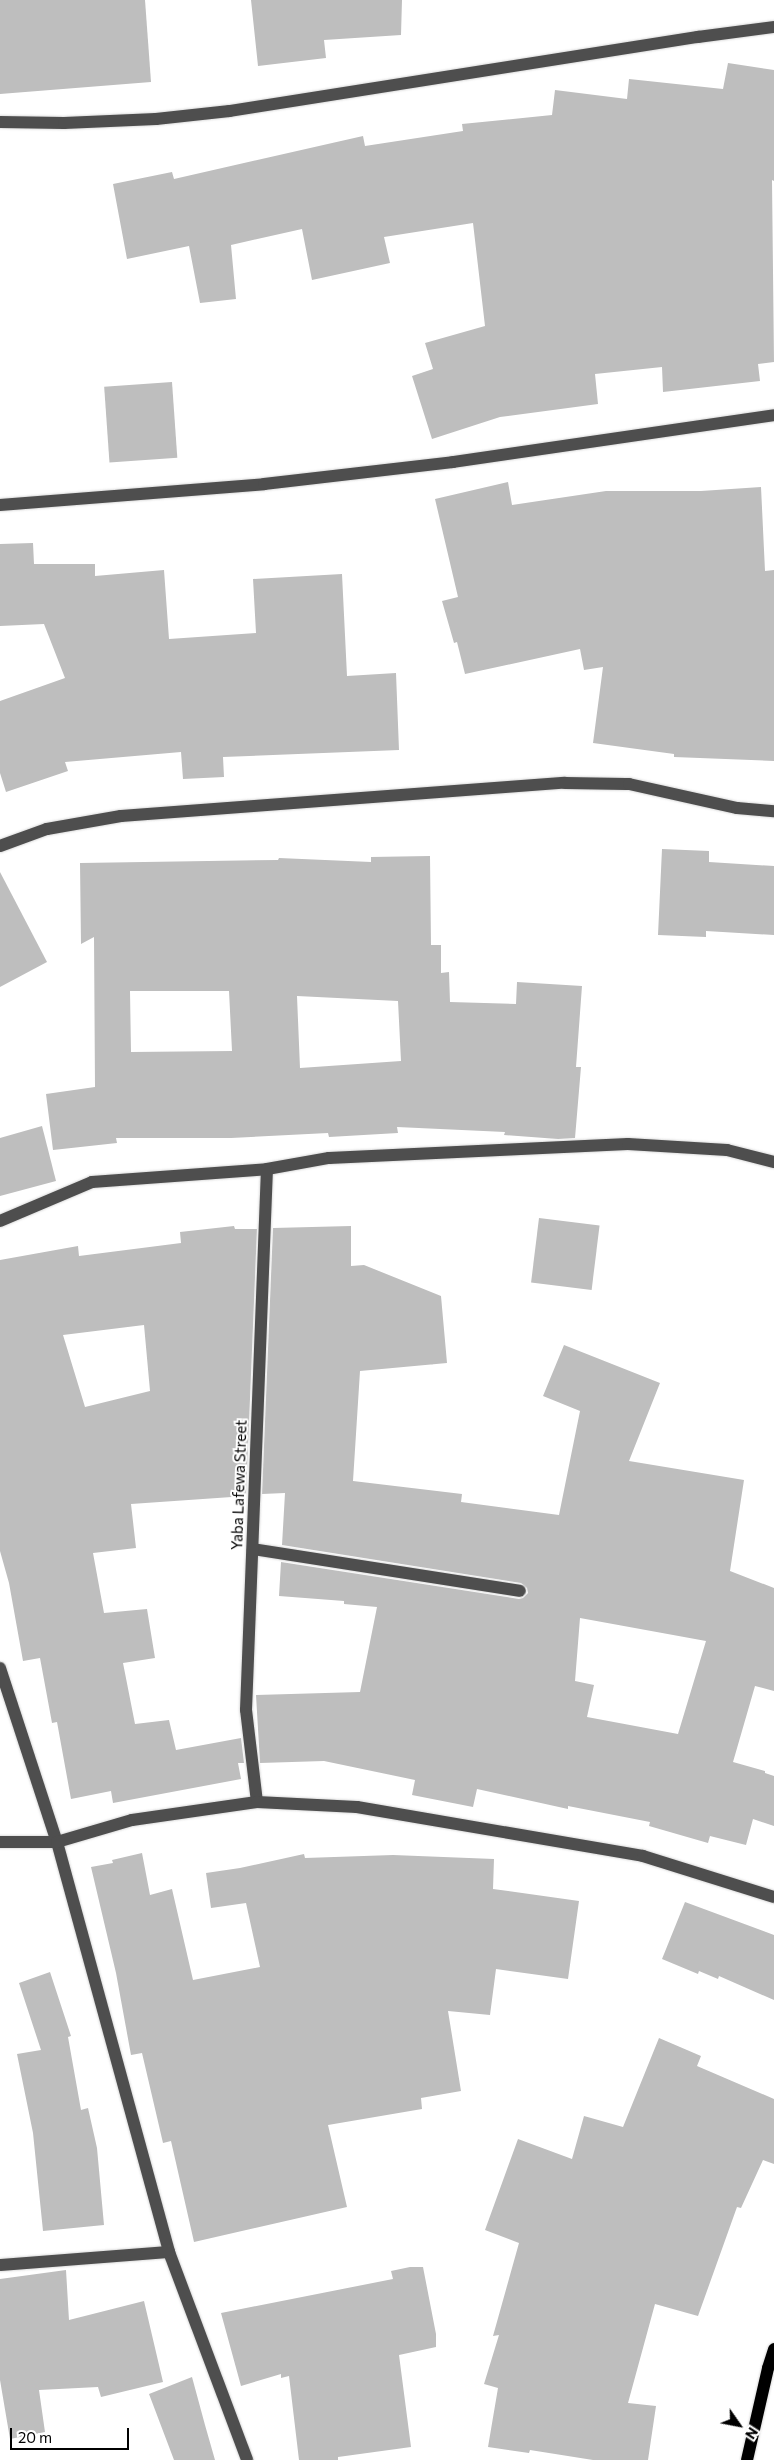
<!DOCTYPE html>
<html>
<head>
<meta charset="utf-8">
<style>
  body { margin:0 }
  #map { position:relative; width:774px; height:2460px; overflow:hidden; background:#fff; font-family:Commissioner,sans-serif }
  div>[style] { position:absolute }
  .building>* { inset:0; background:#bebebe; transform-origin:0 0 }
  .roads { filter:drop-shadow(0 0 1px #dbdbdb) drop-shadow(0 0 1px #dbdbdb) }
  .minor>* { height:12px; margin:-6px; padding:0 6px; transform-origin:6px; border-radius:6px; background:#4e4e4e }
  .major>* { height:12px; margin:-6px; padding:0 6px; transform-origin:6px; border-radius:6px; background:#000 }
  span { translate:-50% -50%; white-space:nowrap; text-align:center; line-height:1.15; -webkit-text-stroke:4px #fff; paint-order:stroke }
  .street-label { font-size:15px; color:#000 }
  .north { position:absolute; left:714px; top:2400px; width:50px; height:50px; -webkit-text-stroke:4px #fff; paint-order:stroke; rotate:123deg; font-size:14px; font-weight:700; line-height:20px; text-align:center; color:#000 }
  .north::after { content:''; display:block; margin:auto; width:18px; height:22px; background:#000; clip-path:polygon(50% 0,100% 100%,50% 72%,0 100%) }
  .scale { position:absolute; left:10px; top:2428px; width:119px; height:22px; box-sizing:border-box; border:2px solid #000; border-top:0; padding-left:6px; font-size:15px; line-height:18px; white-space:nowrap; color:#000; -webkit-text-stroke:4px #fff; paint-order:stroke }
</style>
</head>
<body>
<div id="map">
  <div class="building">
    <div style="clip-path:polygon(0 0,145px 0,151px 82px,0 94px)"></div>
    <div style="clip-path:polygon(251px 0,402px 0,401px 35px,324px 40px,326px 58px,258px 66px)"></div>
    <div style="clip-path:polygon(728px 63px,774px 70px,774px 181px,772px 180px,774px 362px,758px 364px,760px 381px,663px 392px,662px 367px,595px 374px,598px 404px,500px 417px,432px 439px,412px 376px,433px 369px,425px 343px,485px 326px,473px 223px,384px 237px,390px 263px,312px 280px,302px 229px,231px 245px,236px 299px,200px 303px,189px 246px,127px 259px,113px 184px,172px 172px,174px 179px,363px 136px,365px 146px,463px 131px,462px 124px,552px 115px,555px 90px,627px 99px,629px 79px,723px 89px)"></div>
    <div style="left:172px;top:382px;width:76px;height:68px;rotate:86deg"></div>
    <div style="clip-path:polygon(508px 482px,512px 505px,606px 491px,701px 491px,761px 487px,765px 571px,774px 570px,774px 761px,674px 757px,674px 754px,593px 743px,603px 667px,584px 670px,580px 649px,465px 674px,457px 642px,454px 643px,442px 601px,458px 597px,435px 499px)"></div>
    <div style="clip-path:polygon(33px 543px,34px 564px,95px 564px,95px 576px,164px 570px,169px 639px,256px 633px,253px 579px,342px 574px,347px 676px,396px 673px,399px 750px,223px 757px,224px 777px,183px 779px,181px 752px,65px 762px,68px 771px,6px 792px,0 773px,0 701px,65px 678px,44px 624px,0 626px,0 544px)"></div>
    <div style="clip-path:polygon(662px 849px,709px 851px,709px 862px,774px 866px,774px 935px,706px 931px,706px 937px,658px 935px)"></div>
    <div style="clip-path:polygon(evenodd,430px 856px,431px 945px,441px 945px,441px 973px,449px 972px,450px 1002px,516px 1004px,517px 982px,582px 986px,576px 1067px,581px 1067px,575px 1138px,558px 1139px,504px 1135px,505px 1132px,397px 1127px,398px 1133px,329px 1137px,328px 1133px,231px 1138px,116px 1138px,117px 1143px,53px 1150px,46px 1094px,95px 1087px,94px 937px,81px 944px,80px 863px,278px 860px,279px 858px,371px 862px,371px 857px,430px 856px,130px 991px,229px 991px,232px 1051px,131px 1052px,130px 991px,430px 856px,297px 996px,398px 1001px,401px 1061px,300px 1068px,297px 996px)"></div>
    <div style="clip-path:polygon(0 872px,47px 962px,0 987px)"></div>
    <div style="clip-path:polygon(42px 1126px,56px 1181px,0 1196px,0 1138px)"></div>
    <div style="left:539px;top:1218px;width:61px;height:65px;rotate:7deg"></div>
    <div style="clip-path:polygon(evenodd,234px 1226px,235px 1229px,257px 1229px,246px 1496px,131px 1504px,136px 1548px,93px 1553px,104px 1613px,147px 1609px,155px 1658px,123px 1663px,135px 1724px,169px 1720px,176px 1750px,241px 1738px,244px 1763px,238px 1763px,241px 1779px,113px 1803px,111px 1791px,71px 1799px,57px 1722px,52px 1723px,40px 1658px,23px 1661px,9px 1583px,0 1551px,0 1260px,78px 1246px,79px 1256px,181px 1243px,180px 1232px,234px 1226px,144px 1325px,150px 1391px,85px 1407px,63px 1335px,144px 1325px)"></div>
    <div style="clip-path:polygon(evenodd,351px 1226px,351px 1266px,364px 1265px,441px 1296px,447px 1363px,360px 1371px,353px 1481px,462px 1494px,461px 1502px,559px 1515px,580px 1411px,543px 1396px,564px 1345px,660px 1383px,629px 1461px,744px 1480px,730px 1571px,774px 1588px,774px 1691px,755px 1686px,733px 1762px,765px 1771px,765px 1773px,774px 1776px,774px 1826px,753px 1819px,746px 1845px,710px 1836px,708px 1843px,649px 1826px,650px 1822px,568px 1806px,568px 1809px,477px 1789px,473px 1807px,412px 1795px,415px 1780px,324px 1761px,260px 1763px,256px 1695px,360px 1692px,377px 1607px,344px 1604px,344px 1601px,279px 1596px,281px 1562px,519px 1599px,523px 1598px,528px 1593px,527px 1588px,521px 1583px,282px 1545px,285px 1493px,262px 1494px,273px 1228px,351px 1226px,580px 1618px,706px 1641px,678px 1734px,587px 1717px,594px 1685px,575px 1681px,580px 1618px)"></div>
    <div style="clip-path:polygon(142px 1853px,150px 1895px,172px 1889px,193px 1980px,260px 1967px,246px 1903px,211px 1908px,206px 1873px,240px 1868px,304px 1854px,305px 1858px,393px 1855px,494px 1859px,493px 1889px,579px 1901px,568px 1979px,496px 1969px,490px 2015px,448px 2011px,461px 2091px,421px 2098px,422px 2109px,328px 2125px,347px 2207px,194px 2242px,171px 2141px,163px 2143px,142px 2053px,131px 2055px,116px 1973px,91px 1867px,113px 1863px,112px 1860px)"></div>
    <div style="clip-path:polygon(685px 1902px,774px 1935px,774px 2000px,719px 1976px,718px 1979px,699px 1971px,698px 1974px,662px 1959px)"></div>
    <div style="clip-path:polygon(50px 1972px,71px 2036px,68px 2037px,81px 2110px,88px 2108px,97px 2148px,104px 2225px,43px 2231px,33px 2133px,17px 2054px,41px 2050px,19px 1983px)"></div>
    <div style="clip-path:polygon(659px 2038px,701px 2056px,697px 2066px,774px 2099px,774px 2164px,763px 2160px,741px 2208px,737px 2207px,698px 2316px,655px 2304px,628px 2403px,656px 2406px,648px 2460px,593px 2460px,530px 2450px,529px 2453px,488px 2447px,498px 2388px,484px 2384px,499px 2335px,493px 2336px,519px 2243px,485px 2230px,518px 2139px,572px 2159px,584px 2116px,623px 2127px)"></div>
    <div style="clip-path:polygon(410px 2267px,423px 2267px,436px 2334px,436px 2347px,399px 2355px,411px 2447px,338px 2457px,338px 2460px,299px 2460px,289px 2376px,281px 2378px,281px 2374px,241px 2386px,221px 2313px,393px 2279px,391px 2271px)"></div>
    <div style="clip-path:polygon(66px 2270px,69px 2320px,144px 2301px,163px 2382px,101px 2397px,98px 2387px,39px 2390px,45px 2432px,10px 2439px,0 2380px,0 2279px)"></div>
    <div style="clip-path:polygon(192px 2377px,205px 2425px,215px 2460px,174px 2460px,149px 2394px)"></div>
  </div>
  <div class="roads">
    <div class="minor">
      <div style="left:0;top:122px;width:64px;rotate:0.9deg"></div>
      <div style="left:64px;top:123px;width:92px;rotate:-2.5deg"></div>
      <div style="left:156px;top:119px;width:74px;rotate:-6.2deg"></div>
      <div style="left:230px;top:111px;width:474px;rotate:-9deg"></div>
      <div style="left:698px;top:37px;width:77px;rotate:-7.5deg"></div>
      <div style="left:0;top:505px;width:265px;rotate:-4.5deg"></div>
      <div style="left:264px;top:484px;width:190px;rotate:-6.6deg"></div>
      <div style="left:453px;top:462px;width:324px;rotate:-8.3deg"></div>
      <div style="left:0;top:846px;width:50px;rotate:-19.9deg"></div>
      <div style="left:47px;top:829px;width:75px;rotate:-10deg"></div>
      <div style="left:121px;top:816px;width:445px;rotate:-4.3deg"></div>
      <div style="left:565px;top:783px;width:64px;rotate:0.9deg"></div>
      <div style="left:629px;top:784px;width:111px;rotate:12.5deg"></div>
      <div style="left:737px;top:808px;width:37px;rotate:5deg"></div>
      <div style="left:0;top:1221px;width:100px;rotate:-23deg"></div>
      <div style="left:92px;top:1182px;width:175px;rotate:-4.2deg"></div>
      <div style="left:267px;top:1169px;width:63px;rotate:-10.1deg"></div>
      <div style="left:329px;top:1158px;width:299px;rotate:-2.7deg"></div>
      <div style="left:628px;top:1144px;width:99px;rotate:3.5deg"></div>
      <div style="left:727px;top:1150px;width:49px;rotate:14.3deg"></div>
      <div style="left:253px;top:1549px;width:270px;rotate:8.9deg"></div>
      <div style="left:0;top:1668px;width:183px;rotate:71.9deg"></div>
      <div style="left:57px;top:1842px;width:425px;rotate:74.7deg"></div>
      <div style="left:169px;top:2252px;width:222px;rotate:69.4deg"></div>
      <div style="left:257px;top:1802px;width:93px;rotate:-96.8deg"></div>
      <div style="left:246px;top:1710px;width:541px;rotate:-87.78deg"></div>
      <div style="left:0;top:1842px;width:57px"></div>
      <div style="left:57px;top:1842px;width:78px;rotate:-16.3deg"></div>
      <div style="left:132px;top:1820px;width:126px;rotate:-8.2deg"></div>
      <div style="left:257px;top:1802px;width:100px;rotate:2.9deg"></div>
      <div style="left:357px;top:1807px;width:290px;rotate:9.7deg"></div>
      <div style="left:643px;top:1856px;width:137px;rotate:17.4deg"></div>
      <div style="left:0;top:2265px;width:169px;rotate:-4.4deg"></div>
    </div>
    <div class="major">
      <div style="left:747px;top:2460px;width:94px;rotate:-77.1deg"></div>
      <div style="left:768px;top:2368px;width:20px;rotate:-72deg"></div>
    </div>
  </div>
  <div class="street-label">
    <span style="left:239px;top:1485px;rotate:-88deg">Yaba Lafewa Street</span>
  </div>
  <div class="north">N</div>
  <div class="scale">20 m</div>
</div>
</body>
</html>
